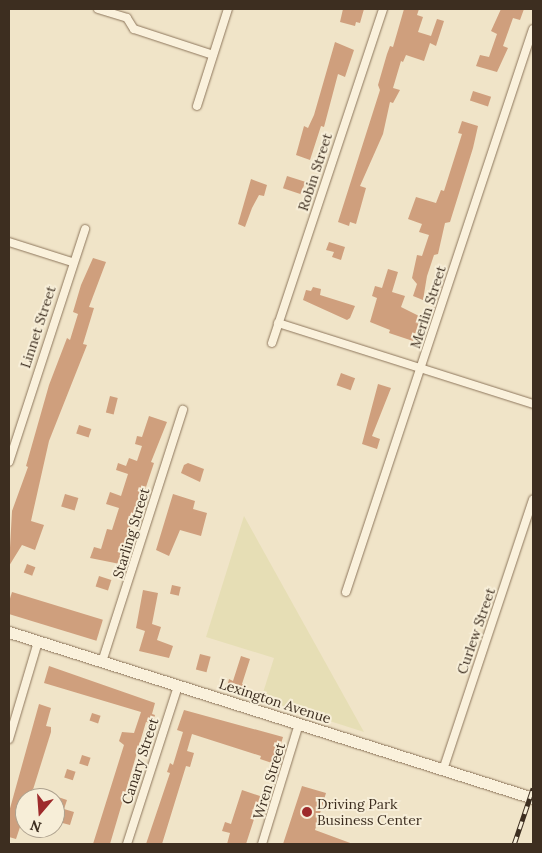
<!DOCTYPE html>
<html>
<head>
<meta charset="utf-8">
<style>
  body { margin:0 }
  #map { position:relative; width:542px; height:853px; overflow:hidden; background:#f0e4c8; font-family:Lora,serif }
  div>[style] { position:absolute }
  .farmland>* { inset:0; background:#e6deb5 }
  .building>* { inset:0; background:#cf9f7d; transform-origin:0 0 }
  .roads { filter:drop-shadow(0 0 1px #8d765c) drop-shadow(0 0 1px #8d765c) }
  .street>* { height:8px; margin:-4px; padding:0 4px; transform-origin:4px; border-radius:4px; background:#faf1dc }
  .secondary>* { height:11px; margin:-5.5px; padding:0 5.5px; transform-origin:5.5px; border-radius:5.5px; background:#faf1dc }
  .rail>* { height:4.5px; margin-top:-2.25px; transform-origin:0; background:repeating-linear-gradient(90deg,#f7eed8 0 8px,#3d2e20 0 16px); box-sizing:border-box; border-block:1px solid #3d2e20 }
  .dots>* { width:14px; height:14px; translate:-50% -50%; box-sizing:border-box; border:2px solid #f7eed8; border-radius:50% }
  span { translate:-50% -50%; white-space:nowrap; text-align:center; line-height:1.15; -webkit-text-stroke:4px #f7eed8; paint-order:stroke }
  .street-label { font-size:14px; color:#3d2e20 }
  .poi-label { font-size:14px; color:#3d2e20 }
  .left { translate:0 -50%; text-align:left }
  .frame { position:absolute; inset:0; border:10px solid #3d2e20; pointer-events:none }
  .north { position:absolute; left:15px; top:788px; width:50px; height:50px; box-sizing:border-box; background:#f7eed8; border:1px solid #ada18e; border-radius:50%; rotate:198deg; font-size:14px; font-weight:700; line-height:20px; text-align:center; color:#3d2e20 }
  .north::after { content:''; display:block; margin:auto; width:18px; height:22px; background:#9e2a2b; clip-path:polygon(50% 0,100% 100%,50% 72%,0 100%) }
</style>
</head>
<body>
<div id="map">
  <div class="farmland">
    <div style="clip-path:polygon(244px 516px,364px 732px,261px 699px,274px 658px,206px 637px)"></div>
  </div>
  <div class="building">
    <div style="clip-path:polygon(343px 9px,364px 9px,360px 23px,356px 22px,355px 26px,340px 22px)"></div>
    <div style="clip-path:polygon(404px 9px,419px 9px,417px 15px,423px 17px,418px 32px,431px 36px,437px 19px,444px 21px,436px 46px,430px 43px,424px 61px,406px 55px,403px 62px,401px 61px,393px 88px,400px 90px,393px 103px,390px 102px,383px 134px,360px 186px,366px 188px,356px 224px,350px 222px,349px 226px,338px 222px,380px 90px,378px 85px,387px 54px,390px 46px,393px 47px)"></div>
    <div style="clip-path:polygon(501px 9px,524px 9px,520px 20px,513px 18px,503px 46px,508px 48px,497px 72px,476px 66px,480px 55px,489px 57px,497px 34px,491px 31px)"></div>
    <div style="clip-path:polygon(335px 42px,354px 50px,345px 77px,338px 74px,324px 127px,321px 126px,310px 160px,296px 155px,304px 126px,308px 128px,314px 115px)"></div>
    <div style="left:473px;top:91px;width:19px;height:10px;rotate:18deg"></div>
    <div style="clip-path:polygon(462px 121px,478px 126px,473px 148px,450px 222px,445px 223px,438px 254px,434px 255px,427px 276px,423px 300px,413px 296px,417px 284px,412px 278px,417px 255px,422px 256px,429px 235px,419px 232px,422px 224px,408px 219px,416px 197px,436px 203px,441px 190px,444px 191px,462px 134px,458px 133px)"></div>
    <div style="left:287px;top:176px;width:19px;height:13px;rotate:18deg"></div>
    <div style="clip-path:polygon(251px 179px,267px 185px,264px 196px,259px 195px,252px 208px,245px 227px,238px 224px)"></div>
    <div style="clip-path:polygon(329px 242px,345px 247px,341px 260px,332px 257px,334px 252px,326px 250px)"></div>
    <div style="clip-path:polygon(93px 258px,106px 262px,89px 307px,94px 308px,83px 344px,87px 345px,49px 441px,31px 521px,44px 525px,35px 550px,22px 545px,9px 566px,12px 511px,28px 467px,26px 466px,49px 385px,67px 338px,70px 340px,78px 314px,73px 312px,81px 285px)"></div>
    <div style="clip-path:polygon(388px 269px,398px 272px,392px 292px,405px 296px,401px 307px,421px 317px,413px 341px,389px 333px,390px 330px,370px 322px,377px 298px,372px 296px,375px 286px,382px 288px)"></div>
    <div style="clip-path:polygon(313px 287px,321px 289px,320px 295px,355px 306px,350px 318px,347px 320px,303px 300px,306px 290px,311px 291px)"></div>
    <div style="left:341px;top:373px;width:15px;height:13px;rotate:20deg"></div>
    <div style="clip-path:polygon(378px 384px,391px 388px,372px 436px,380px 439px,377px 449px,362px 444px)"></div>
    <div style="left:110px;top:396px;width:8px;height:17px;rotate:14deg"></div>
    <div style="clip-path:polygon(149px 416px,167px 422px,151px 462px,154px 463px,144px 493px,141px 492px,120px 564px,90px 558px,94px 547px,101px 549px,107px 529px,112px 530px,119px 508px,106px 504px,110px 492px,121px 496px,128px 474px,116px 470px,118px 463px,126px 466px,129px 458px,137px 461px,142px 446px,135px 444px,137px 436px,142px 437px)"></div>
    <div style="left:79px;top:425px;width:13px;height:9px;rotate:18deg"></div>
    <div style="clip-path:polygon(188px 463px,204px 469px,200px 482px,181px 473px,184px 465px)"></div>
    <div style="left:65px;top:494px;width:14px;height:13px;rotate:17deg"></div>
    <div style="clip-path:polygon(173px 494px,195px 501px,193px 509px,207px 513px,201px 536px,180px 530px,169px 556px,156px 550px)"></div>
    <div style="left:27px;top:564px;width:9px;height:9px;rotate:21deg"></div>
    <div style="left:99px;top:576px;width:13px;height:11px;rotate:18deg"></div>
    <div style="left:172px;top:585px;width:9px;height:9px;rotate:13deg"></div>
    <div style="clip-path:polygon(143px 590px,158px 593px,152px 624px,161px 627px,157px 640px,173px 646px,169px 658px,139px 651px,145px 631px,136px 628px)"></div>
    <div style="left:12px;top:592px;width:95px;height:22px;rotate:17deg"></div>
    <div style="left:200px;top:654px;width:11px;height:16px;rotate:15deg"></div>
    <div style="clip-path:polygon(241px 656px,250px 659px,242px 684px,245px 686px,243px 693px,227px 687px,229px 679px,233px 681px)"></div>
    <div style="clip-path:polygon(49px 666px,155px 703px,152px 714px,155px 715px,153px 723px,146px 722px,110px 844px,93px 844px,124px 745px,119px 741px,122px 732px,134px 733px,141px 712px,44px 683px)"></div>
    <div style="clip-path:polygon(39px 704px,51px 708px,46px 726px,51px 727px,51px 732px,31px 796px,25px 794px,25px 825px,21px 824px,16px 839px,9px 837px,9px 812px)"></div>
    <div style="clip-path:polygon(184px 710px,283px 737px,275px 764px,260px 759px,261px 756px,192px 734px,187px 751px,194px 753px,190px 767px,186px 766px,162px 844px,146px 844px,170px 773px,167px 772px,170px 763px,173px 765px,183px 732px,177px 730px)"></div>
    <div style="left:92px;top:713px;width:9px;height:8px;rotate:18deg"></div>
    <div style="left:82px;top:755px;width:9px;height:9px;rotate:18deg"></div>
    <div style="left:67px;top:769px;width:9px;height:9px;rotate:18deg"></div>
    <div style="clip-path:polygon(302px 786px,326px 793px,315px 830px,353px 844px,283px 844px)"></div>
    <div style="clip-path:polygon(242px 790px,260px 796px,256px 813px,246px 844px,227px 844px,230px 833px,222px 831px,225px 822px,231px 824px)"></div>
    <div style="clip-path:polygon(58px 797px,67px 800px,64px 809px,74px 812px,70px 825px,55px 821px)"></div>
  </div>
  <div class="roads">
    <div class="street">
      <div style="left:98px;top:9px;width:30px;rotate:17deg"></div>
      <div style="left:127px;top:18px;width:13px;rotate:58deg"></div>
      <div style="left:134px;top:29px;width:83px;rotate:18.2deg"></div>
      <div style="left:197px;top:106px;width:102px;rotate:-72.3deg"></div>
      <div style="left:9px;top:242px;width:66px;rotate:17.6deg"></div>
      <div style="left:278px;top:323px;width:268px;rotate:17.6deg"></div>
      <div style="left:272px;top:343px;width:352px;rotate:-71.6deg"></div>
      <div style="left:9px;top:462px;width:245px;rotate:-71.9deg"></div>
      <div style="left:346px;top:592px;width:593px;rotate:-71.63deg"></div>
      <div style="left:102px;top:662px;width:265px;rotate:-72.2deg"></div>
      <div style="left:9px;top:739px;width:101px;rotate:-73.4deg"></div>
      <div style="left:443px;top:770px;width:285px;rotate:-71.6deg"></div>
      <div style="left:127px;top:844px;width:166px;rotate:-72.1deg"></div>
      <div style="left:262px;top:844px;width:126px;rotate:-72.9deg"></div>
    </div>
    <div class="secondary">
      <div style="left:9px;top:632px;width:550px;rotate:17.58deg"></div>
    </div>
  </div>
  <div class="rail">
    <div style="left:514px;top:844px;width:59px;rotate:-71.3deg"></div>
  </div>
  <div class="dots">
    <div style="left:307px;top:812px;background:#9e2a2b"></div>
  </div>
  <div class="street-label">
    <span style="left:315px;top:172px;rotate:-72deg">Robin Street</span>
    <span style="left:428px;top:307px;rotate:-72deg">Merlin Street</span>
    <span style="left:38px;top:327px;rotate:-72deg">Linnet Street</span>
    <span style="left:131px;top:533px;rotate:-73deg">Starling Street</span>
    <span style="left:476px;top:631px;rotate:-71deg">Curlew Street</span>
    <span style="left:275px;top:701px;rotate:18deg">Lexington Avenue</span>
    <span style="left:140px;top:761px;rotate:-72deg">Canary Street</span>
    <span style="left:269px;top:781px;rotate:-73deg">Wren Street</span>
  </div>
  <div class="poi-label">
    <span class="left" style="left:317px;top:812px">Driving Park<br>Business Center</span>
  </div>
  <div class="frame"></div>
  <div class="north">N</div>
</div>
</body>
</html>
